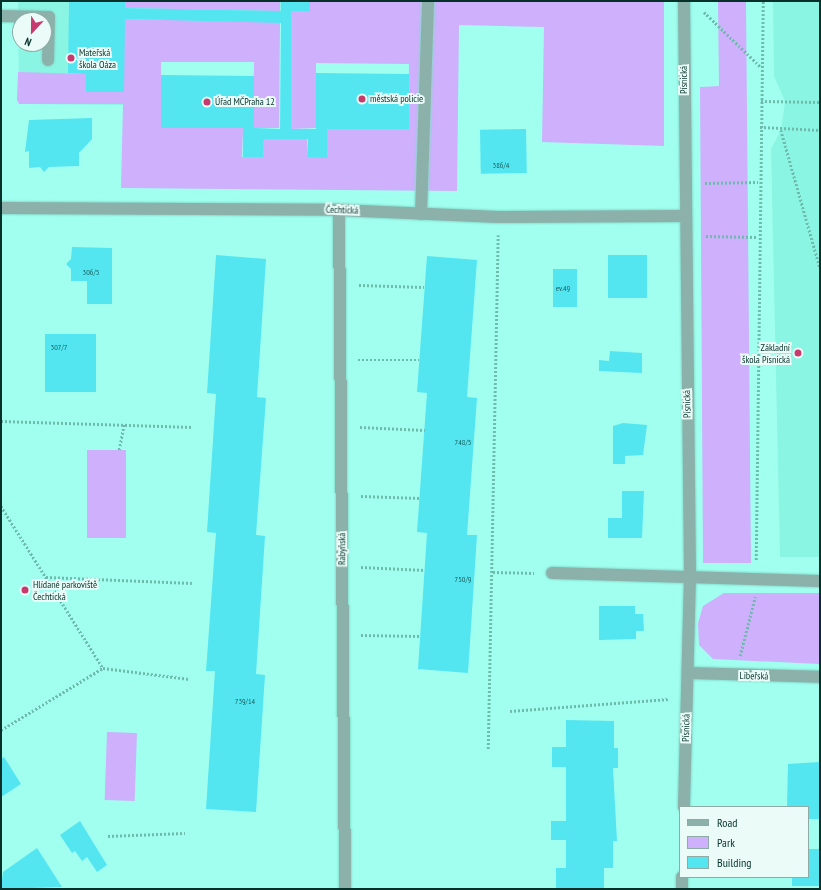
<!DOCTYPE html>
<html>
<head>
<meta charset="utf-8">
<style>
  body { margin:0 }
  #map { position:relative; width:821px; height:890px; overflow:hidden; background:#a1ffef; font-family:"PT Sans Narrow",sans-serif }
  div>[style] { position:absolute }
  .built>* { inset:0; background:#8bf5e3 }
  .green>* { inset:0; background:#ceb0fc; transform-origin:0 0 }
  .building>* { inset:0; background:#53e6f1; transform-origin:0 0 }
  .path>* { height:2.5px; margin-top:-1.25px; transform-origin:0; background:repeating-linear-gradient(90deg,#6ebbae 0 2px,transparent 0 4px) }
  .roads { filter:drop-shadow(0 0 1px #85dacc) drop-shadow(0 0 1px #85dacc) }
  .minor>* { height:12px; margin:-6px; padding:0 6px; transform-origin:6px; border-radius:6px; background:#8cb1aa }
  .dots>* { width:11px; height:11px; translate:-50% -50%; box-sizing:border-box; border:2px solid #ebfcf8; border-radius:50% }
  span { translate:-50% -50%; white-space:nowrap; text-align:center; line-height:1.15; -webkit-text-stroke:4px #ebfcf8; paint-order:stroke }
  .number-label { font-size:8px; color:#195e5c }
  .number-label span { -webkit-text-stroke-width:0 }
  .poi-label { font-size:10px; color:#06312b }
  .left { translate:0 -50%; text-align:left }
  .right { translate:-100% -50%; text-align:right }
  .street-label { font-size:10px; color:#06312b }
  .frame { position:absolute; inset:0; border:2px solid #06312b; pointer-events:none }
  .legend { position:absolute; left:679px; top:806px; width:130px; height:72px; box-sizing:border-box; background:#ebfcf8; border:1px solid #8faba6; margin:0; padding:5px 7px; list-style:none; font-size:12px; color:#06312b }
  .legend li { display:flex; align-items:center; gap:8px; height:20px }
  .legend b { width:20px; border:1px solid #8faba6 }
  .north { position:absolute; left:12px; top:12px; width:40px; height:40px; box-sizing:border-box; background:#ebfcf8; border:1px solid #8faba6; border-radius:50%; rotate:202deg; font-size:11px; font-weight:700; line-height:16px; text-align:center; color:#06312b }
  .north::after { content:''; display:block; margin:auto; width:14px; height:18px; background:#c63a6e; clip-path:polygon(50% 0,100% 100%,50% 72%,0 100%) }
</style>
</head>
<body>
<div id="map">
  <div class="built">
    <div style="clip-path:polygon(evenodd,18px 1px,281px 1px,281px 11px,125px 8px,123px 105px,19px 104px,18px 1px,20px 20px,44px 20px,44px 44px,20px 44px,20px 20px)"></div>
    <div style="clip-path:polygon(773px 1px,820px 1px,820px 557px,780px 557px,771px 149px,781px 130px,785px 101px,774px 76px)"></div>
  </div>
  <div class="green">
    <div style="clip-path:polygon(125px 1px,280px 1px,280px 11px,125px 8px)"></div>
    <div style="clip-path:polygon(310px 1px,664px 1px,664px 146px,542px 142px,544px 27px,459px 25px,457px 191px,121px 188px,123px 104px,19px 104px,17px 100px,18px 72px,86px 74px,86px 92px,124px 92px,124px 19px,280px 22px,279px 128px,253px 128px,254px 62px,161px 62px,161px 127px,243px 128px,242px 157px,263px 157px,262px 138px,307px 139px,307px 157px,326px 157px,326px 128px,408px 124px,409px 64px,316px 63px,316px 128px,291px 129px,291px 11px)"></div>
    <div style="clip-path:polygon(718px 1px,746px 1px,751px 563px,703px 563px,700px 87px,719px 86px)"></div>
    <div style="left:87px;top:450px;width:39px;height:88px"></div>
    <div style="clip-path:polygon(724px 593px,820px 593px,820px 664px,713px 659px,699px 645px,698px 623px,703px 606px)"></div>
    <div style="left:107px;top:732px;width:30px;height:68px;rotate:2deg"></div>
  </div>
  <div class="building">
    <div style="clip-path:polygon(69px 1px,125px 1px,125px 8px,281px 11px,281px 1px,310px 1px,310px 11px,291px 11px,291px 129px,316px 129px,316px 73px,409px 74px,409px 129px,327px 129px,327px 158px,307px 157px,308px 139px,263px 139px,263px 157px,243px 157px,243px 128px,161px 128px,161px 75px,254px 76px,254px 128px,280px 129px,281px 23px,125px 19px,124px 92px,86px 92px,86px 74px,68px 73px)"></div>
    <div style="clip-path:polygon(92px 118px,92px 139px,79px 153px,79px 166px,49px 167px,44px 172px,40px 167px,29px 168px,29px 151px,25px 152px,29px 120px)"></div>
    <div style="left:526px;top:129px;width:44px;height:46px;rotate:89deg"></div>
    <div style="clip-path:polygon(72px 247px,112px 248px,112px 304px,87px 304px,87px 281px,71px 281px,71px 269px,66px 264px,71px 259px)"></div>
    <div style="clip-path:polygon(216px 255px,266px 259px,257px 397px,266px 398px,256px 535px,265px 536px,256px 674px,265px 675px,256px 812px,206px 809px,215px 671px,206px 671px,216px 533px,207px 532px,216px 394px,207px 393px)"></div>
    <div style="left:608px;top:255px;width:39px;height:43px"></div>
    <div style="clip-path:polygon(427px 256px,477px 260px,467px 397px,477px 398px,467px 535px,477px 535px,468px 673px,418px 669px,427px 533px,417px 532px,427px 393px,417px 392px)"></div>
    <div style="left:553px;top:269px;width:24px;height:38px"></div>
    <div style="left:45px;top:334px;width:51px;height:58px"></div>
    <div style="clip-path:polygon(610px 351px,642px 353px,642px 373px,599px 371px,599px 360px,609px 361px)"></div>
    <div style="clip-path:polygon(623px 423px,647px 425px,643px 455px,625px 456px,625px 464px,613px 464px,613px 426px)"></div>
    <div style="clip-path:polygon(622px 491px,644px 491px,642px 538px,608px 538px,608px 518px,622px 518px)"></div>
    <div style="clip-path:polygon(599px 606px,635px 606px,635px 614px,643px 614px,644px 631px,636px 631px,636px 639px,599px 640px)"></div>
    <div style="clip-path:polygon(566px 720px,614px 721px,614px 748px,618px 748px,618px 768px,613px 768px,617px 841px,613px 841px,613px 868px,604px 868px,604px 889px,556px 889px,556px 868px,566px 868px,566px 840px,551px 840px,551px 821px,566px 821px,566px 767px,552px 767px,552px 747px,566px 747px)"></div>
    <div style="clip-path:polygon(4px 757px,21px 784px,1px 797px,1px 759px)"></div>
    <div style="clip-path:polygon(820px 762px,820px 819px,808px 819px,808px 807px,787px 807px,788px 764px)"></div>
    <div style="clip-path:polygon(80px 821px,107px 865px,97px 872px,87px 857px,82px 861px,75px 851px,72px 853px,60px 835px)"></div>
    <div style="clip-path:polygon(37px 848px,62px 887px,1px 889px,3px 872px)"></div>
    <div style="clip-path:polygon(808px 849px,820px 849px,820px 886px,792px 886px,792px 877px,808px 877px)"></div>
  </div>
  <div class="path">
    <div style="left:704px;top:12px;width:79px;rotate:44deg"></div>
    <div style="left:761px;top:101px;width:59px;rotate:1deg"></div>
    <div style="left:760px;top:127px;width:60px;rotate:2.9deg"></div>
    <div style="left:781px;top:130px;width:143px;rotate:74.2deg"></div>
    <div style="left:705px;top:183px;width:53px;rotate:-1.1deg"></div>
    <div style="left:706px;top:236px;width:51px;rotate:1.1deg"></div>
    <div style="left:359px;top:285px;width:65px;rotate:1.8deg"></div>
    <div style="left:358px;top:360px;width:61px"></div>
    <div style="left:1px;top:421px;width:192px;rotate:1.8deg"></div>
    <div style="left:360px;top:427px;width:65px;rotate:2.6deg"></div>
    <div style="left:119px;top:450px;width:26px;rotate:-79deg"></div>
    <div style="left:361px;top:496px;width:59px;rotate:1.9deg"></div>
    <div style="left:1px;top:506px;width:191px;rotate:57.8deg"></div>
    <div style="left:756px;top:560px;width:559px;rotate:-89.28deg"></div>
    <div style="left:361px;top:567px;width:64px;rotate:2.7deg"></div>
    <div style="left:493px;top:572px;width:41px;rotate:1.4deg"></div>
    <div style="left:46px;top:577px;width:146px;rotate:2.4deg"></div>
    <div style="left:361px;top:635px;width:59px;rotate:1deg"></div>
    <div style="left:740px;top:656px;width:61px;rotate:-75.7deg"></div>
    <div style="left:510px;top:711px;width:159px;rotate:-4.3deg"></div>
    <div style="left:1px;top:730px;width:119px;rotate:-31.3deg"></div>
    <div style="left:103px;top:668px;width:87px;rotate:7.3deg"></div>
    <div style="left:488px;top:749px;width:514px;rotate:-88.89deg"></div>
    <div style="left:108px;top:836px;width:77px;rotate:-2.2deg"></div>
  </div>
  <div class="roads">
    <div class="minor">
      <div style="left:684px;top:1px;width:575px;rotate:89.4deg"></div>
      <div style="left:690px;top:576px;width:231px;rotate:91.5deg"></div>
      <div style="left:1px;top:16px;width:48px;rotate:1.2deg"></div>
      <div style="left:49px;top:17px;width:43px;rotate:91.3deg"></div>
      <div style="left:1px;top:208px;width:338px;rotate:0.3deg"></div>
      <div style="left:339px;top:210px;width:159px;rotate:2.5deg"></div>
      <div style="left:498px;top:217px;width:186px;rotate:-0.3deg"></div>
      <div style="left:339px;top:210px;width:679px;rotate:89.49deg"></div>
      <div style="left:421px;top:214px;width:213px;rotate:-88.1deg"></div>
      <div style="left:552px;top:573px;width:268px;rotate:1.7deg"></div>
      <div style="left:688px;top:673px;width:132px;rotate:1.7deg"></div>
      <div style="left:682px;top:889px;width:12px;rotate:-90deg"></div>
    </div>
  </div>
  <div class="dots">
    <div style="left:71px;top:58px;background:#c63a6e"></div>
    <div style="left:362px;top:99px;background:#c63a6e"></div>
    <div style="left:207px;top:102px;background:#c63a6e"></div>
    <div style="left:798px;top:353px;background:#c63a6e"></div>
    <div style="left:25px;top:590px;background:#c63a6e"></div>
  </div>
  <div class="number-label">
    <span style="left:501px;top:166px">386/4</span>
    <span style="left:91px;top:273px">306/5</span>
    <span style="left:563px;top:289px">ev.49</span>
    <span style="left:59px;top:348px">307/7</span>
    <span style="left:463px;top:443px">748/5</span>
    <span style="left:463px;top:580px">750/9</span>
    <span style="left:245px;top:702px">739/14</span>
  </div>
  <div class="poi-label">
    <span class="left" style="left:79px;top:58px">Mateřská<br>škola Oáza</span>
    <span class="left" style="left:370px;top:99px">městská policie</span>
    <span class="left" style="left:215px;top:102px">Úřad MČPraha 12</span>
    <span class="right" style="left:790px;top:353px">Základní<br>škola Písnická</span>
    <span class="left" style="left:33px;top:590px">Hlídané parkoviště<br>Čechtická</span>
  </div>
  <div class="street-label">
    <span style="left:684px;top:80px;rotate:-90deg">Písnická</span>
    <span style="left:342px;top:210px;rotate:2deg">Čechtická</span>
    <span style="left:687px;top:404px;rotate:-91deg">Písnická</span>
    <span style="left:342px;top:549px;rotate:-90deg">Rabyňská</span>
    <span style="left:754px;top:676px;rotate:1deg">Libeřská</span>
    <span style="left:686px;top:728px;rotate:-89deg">Písnická</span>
  </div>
  <div class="frame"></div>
  <ul class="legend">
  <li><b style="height:5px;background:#8cb1aa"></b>Road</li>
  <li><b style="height:11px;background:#ceb0fc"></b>Park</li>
  <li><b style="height:11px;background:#53e6f1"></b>Building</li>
  </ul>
  <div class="north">N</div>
</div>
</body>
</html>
